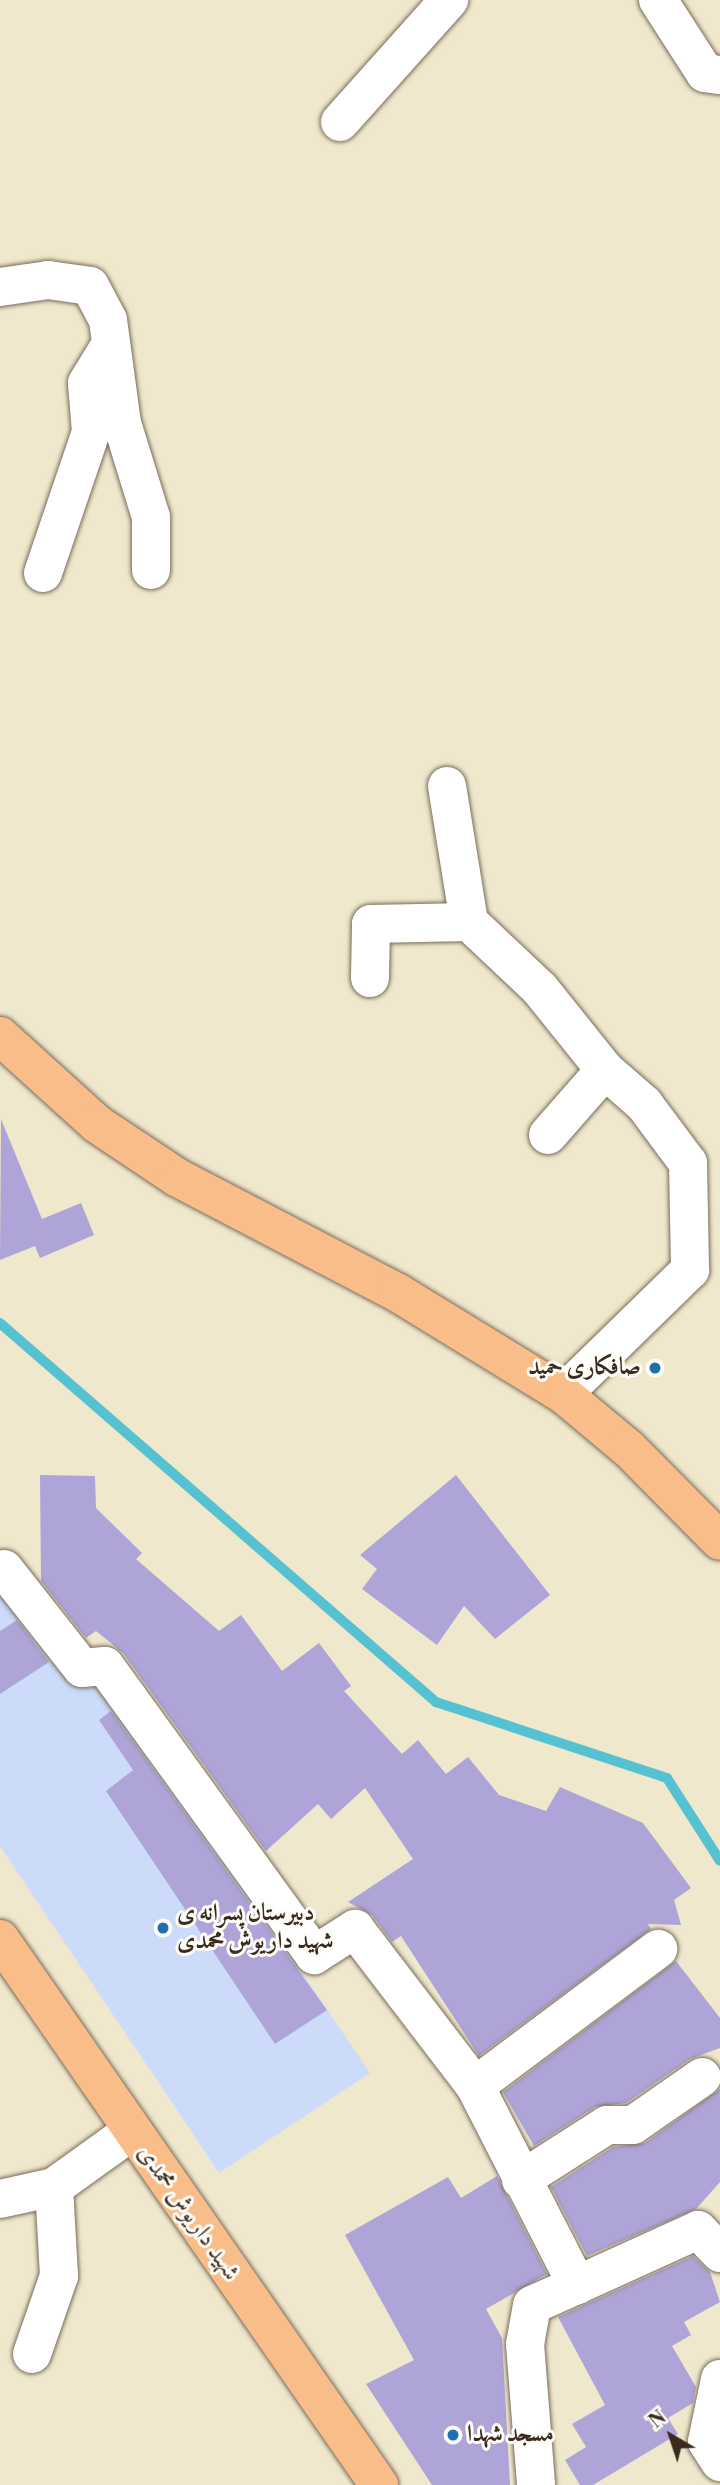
<!DOCTYPE html>
<html>
<head>
<meta charset="utf-8">
<style>
  body { margin:0 }
  #map { position:relative; width:720px; height:2485px; overflow:hidden; background:#f0e8cd; font-family:"Libre Bodoni",Amiri,serif }
  div>[style] { position:absolute }
  .built>* { inset:0; background:#cbdbf9 }
  .stream>* { height:10px; margin:-5px; padding:0 5px; transform-origin:5px; border-radius:5px; background:#56c1d0 }
  .building>* { inset:0; background:#afa4d7 }
  .roads { filter:drop-shadow(0 0 2px #7a6c5b) drop-shadow(0 0 2px #7a6c5b) }
  .minor>* { height:38px; margin:-19px; padding:0 19px; transform-origin:19px; border-radius:19px; background:#fff }
  .major>* { height:38px; margin:-19px; padding:0 19px; transform-origin:19px; border-radius:19px; background:#f8bd89 }
  .dots>* { width:19px; height:19px; translate:-50% -50%; box-sizing:border-box; border:4px solid #fdfcf7; border-radius:50% }
  span { translate:-50% -50%; white-space:nowrap; text-align:center; line-height:1.15; -webkit-text-stroke:6px #fdfcf7; paint-order:stroke }
  .poi-label { font-size:24px; color:#3b2a1e; font-weight:700 }
  .right { translate:-100% -50%; text-align:right }
  .left { translate:0 -50%; text-align:left }
  .street-label { font-size:24px; color:#3b2a1e }
  .north { position:absolute; left:636px; top:2401px; width:70px; height:70px; -webkit-text-stroke:5px #fdfcf7; paint-order:stroke; rotate:321deg; font-size:19px; font-weight:700; line-height:28px; text-align:center; color:#3b2a1e }
  .north::after { content:''; display:block; margin:auto; width:24px; height:32px; background:#3b2a1e; clip-path:polygon(50% 0,100% 100%,50% 72%,0 100%) }
</style>
</head>
<body>
<div id="map">
  <div class="built">
    <div style="clip-path:polygon(0 1591px,102px 1677px,370px 2073px,219px 2173px,0 1846px)"></div>
  </div>
  <div class="stream">
    <div style="left:0;top:1323px;width:578px;rotate:41deg"></div>
    <div style="left:436px;top:1702px;width:243px;rotate:18.2deg"></div>
    <div style="left:667px;top:1778px;width:98px;rotate:57.4deg"></div>
  </div>
  <div class="building">
    <div style="clip-path:polygon(1px 1119px,42px 1219px,81px 1203px,94px 1235px,40px 1258px,35px 1246px,0 1260px)"></div>
    <div style="clip-path:polygon(40px 1475px,95px 1476px,96px 1508px,142px 1553px,136px 1559px,219px 1631px,241px 1615px,282px 1671px,319px 1643px,351px 1686px,344px 1691px,402px 1754px,418px 1740px,446px 1774px,468px 1757px,499px 1795px,546px 1811px,560px 1787px,643px 1823px,691px 1888px,674px 1900px,681px 1925px,648px 1924px,651px 1929px,479px 2056px,401px 1936px,392px 1942px,372px 1915px,348px 1902px,413px 1859px,365px 1788px,331px 1819px,318px 1804px,266px 1851px,123px 1653px,96px 1631px,86px 1638px,41px 1581px)"></div>
    <div style="clip-path:polygon(456px 1475px,550px 1595px,495px 1639px,464px 1606px,437px 1645px,362px 1589px,377px 1569px,360px 1555px)"></div>
    <div style="clip-path:polygon(17px 1620px,49px 1662px,0 1694px,0 1631px)"></div>
    <div style="clip-path:polygon(111px 1711px,327px 2010px,275px 2044px,106px 1791px,133px 1770px,99px 1720px)"></div>
    <div style="clip-path:polygon(676px 1961px,720px 2018px,720px 2048px,690px 2059px,626px 2103px,595px 2107px,534px 2146px,503px 2092px)"></div>
    <div style="clip-path:polygon(720px 2089px,720px 2182px,696px 2209px,587px 2256px,551px 2187px,613px 2147px,645px 2143px)"></div>
    <div style="clip-path:polygon(497px 2176px,547px 2274px,486px 2309px,502px 2338px,510px 2485px,432px 2485px,366px 2384px,414px 2360px,345px 2235px,448px 2177px,461px 2198px)"></div>
    <div style="clip-path:polygon(693px 2256px,710px 2272px,720px 2302px,684px 2322px,691px 2335px,672px 2346px,696px 2387px,693px 2403px,668px 2418px,678px 2434px,593px 2485px,580px 2485px,565px 2460px,586px 2447px,572px 2424px,605px 2405px,558px 2317px)"></div>
  </div>
  <div class="roads">
    <div class="minor">
      <div style="left:658px;top:0;width:87px;rotate:57.2deg"></div>
      <div style="left:705px;top:73px;width:15px;rotate:8deg"></div>
      <div style="left:340px;top:122px;width:164px;rotate:-48.2deg"></div>
      <div style="left:0;top:287px;width:49px;rotate:-8.3deg"></div>
      <div style="left:48px;top:280px;width:42px;rotate:8.1deg"></div>
      <div style="left:90px;top:286px;width:38px;rotate:62deg"></div>
      <div style="left:108px;top:320px;width:104px;rotate:82.3deg"></div>
      <div style="left:122px;top:423px;width:98px;rotate:72.9deg"></div>
      <div style="left:151px;top:517px;width:53px;rotate:90deg"></div>
      <div style="left:43px;top:573px;width:149px;rotate:-71.2deg"></div>
      <div style="left:91px;top:432px;width:49px;rotate:-94.7deg"></div>
      <div style="left:87px;top:383px;width:46px;rotate:-58.4deg"></div>
      <div style="left:447px;top:786px;width:138px;rotate:80.8deg"></div>
      <div style="left:469px;top:922px;width:98px;rotate:43.3deg"></div>
      <div style="left:540px;top:989px;width:104px;rotate:51.3deg"></div>
      <div style="left:605px;top:1070px;width:52px;rotate:41.1deg"></div>
      <div style="left:644px;top:1104px;width:74px;rotate:53.3deg"></div>
      <div style="left:688px;top:1163px;width:107px;rotate:88.9deg"></div>
      <div style="left:690px;top:1270px;width:177px;rotate:135.7deg"></div>
      <div style="left:370px;top:978px;width:54px;rotate:-88.9deg"></div>
      <div style="left:371px;top:924px;width:98px;rotate:-1.2deg"></div>
      <div style="left:548px;top:1135px;width:86px;rotate:-48.8deg"></div>
      <div style="left:4px;top:1569px;width:126px;rotate:51.8deg"></div>
      <div style="left:82px;top:1668px;width:23px;rotate:-5deg"></div>
      <div style="left:105px;top:1666px;width:357px;rotate:54.1deg"></div>
      <div style="left:314px;top:1955px;width:49px;rotate:-32.4deg"></div>
      <div style="left:355px;top:1929px;width:198px;rotate:52.6deg"></div>
      <div style="left:475px;top:2086px;width:224px;rotate:62.9deg"></div>
      <div style="left:577px;top:2285px;width:49px;rotate:156deg"></div>
      <div style="left:532px;top:2305px;width:40px;rotate:100deg"></div>
      <div style="left:525px;top:2344px;width:141px;rotate:85.5deg"></div>
      <div style="left:475px;top:2086px;width:229px;rotate:-36.8deg"></div>
      <div style="left:521px;top:2180px;width:102px;rotate:-32.6deg"></div>
      <div style="left:607px;top:2125px;width:26px"></div>
      <div style="left:633px;top:2125px;width:84px;rotate:-34.8deg"></div>
      <div style="left:0;top:2199px;width:55px;rotate:-12.5deg"></div>
      <div style="left:54px;top:2187px;width:96px;rotate:-35.7deg"></div>
      <div style="left:577px;top:2285px;width:133px;rotate:-24.4deg"></div>
      <div style="left:698px;top:2230px;width:32px;rotate:46deg"></div>
      <div style="left:32px;top:2354px;width:83px;rotate:-70.9deg"></div>
      <div style="left:59px;top:2276px;width:89px;rotate:-93.2deg"></div>
      <div style="left:720px;top:2379px;width:64px;rotate:101.7deg"></div>
      <div style="left:707px;top:2442px;width:24px;rotate:57deg"></div>
    </div>
    <div class="major">
      <div style="left:0;top:1036px;width:131px;rotate:42.2deg"></div>
      <div style="left:97px;top:1124px;width:97px;rotate:33.7deg"></div>
      <div style="left:178px;top:1178px;width:248px;rotate:27.6deg"></div>
      <div style="left:398px;top:1293px;width:193px;rotate:31.5deg"></div>
      <div style="left:563px;top:1394px;width:86px;rotate:39.8deg"></div>
      <div style="left:629px;top:1449px;width:129px;rotate:45.3deg"></div>
      <div style="left:0;top:1939px;width:665px;rotate:55.23deg"></div>
    </div>
  </div>
  <div class="dots">
    <div style="left:655px;top:1368px;background:#1f6fb2"></div>
    <div style="left:163px;top:1928px;background:#1f6fb2"></div>
    <div style="left:453px;top:2435px;background:#1f6fb2"></div>
  </div>
  <div class="poi-label">
    <span class="right" style="left:641px;top:1368px">صافکاری حمید</span>
    <span class="left" style="left:177px;top:1928px">دبیرستان پسرانه ی<br>شهید داریوش محمدی</span>
    <span class="left" style="left:467px;top:2435px">مسجد شهدا</span>
  </div>
  <div class="street-label">
    <span style="left:188px;top:2213px;rotate:55deg">شهید داریوش محمدی</span>
  </div>
  <div class="north">N</div>
</div>
</body>
</html>
